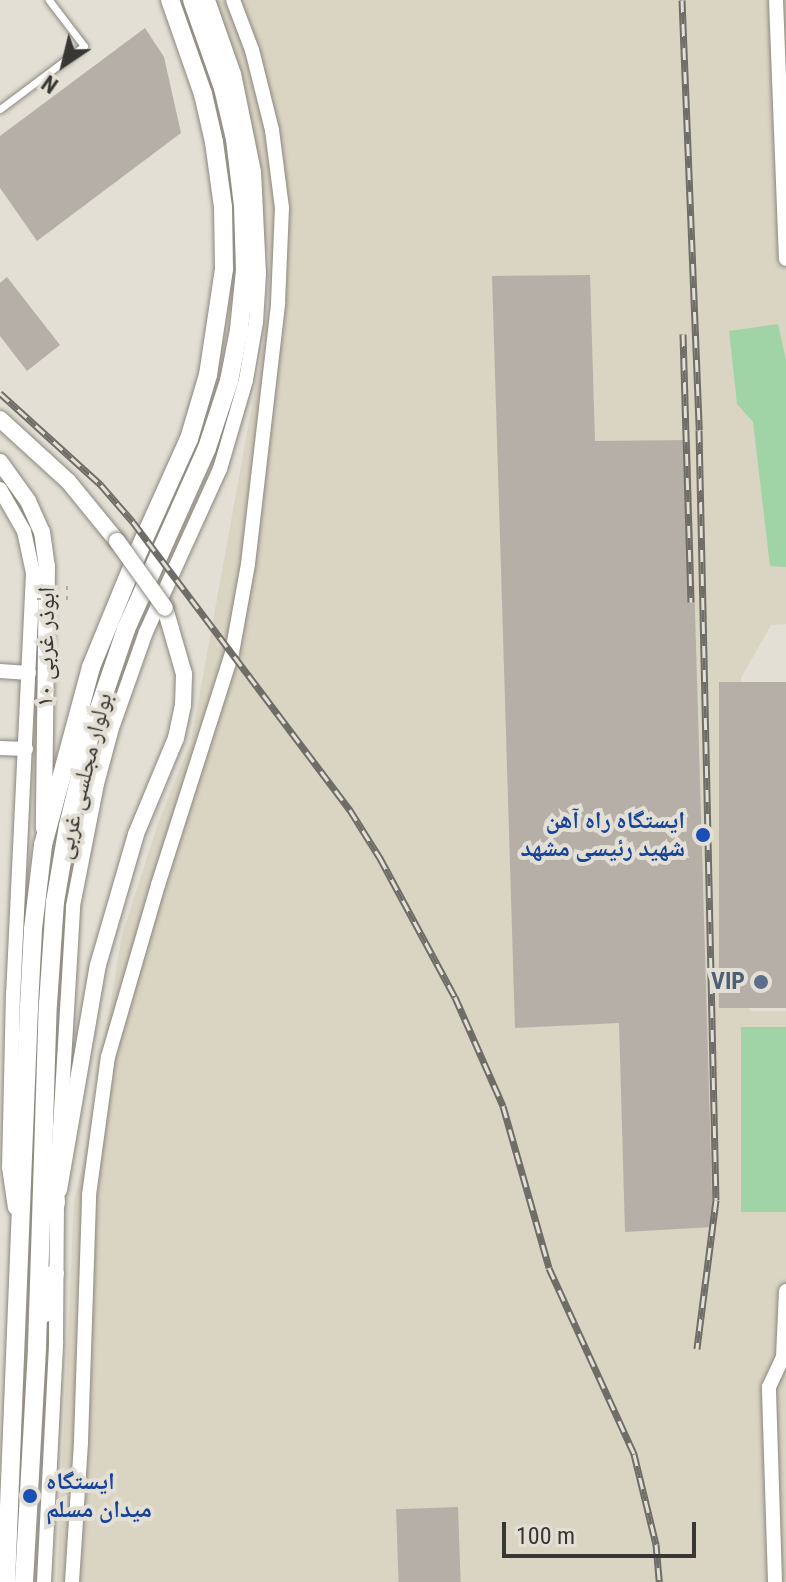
<!DOCTYPE html>
<html>
<head>
<meta charset="utf-8">
<style>
  body { margin:0 }
  #map { position:relative; width:786px; height:1582px; overflow:hidden; background:#e3dfd5; font-family:"Roboto Condensed","Noto Naskh Arabic",sans-serif }
  div>[style] { position:absolute }
  .built>* { inset:0; background:#dad4c3 }
  .green>* { inset:0; background:#a0d4a6; transform-origin:0 0 }
  .building>* { inset:0; background:#b6afa7; transform-origin:0 0 }
  .path>* { height:2px; margin-top:-1px; transform-origin:0; background:repeating-linear-gradient(90deg,#afaca4 0 4px,transparent 0 10px) }
  .roads { filter:drop-shadow(0 0 2px #8b877e) drop-shadow(0 0 2px #8b877e) }
  .service>* { height:7px; margin:-3.5px; padding:0 3.5px; transform-origin:3.5px; border-radius:3.5px; background:#fff }
  .minor>* { height:14px; margin:-7px; padding:0 7px; transform-origin:7px; border-radius:7px; background:#fff }
  .tertiary>* { height:16px; margin:-8px; padding:0 8px; transform-origin:8px; border-radius:8px; background:#fff }
  .secondary>* { height:18px; margin:-9px; padding:0 9px; transform-origin:9px; border-radius:9px; background:#fff }
  .rail>* { height:7px; margin-top:-3.5px; transform-origin:0; background:repeating-linear-gradient(90deg,#e3dfd5 0 12px,#6f6d67 0 24px); box-sizing:border-box; border-block:2px solid #6f6d67 }
  .path-bridge>* { height:2px; margin-top:-1px; transform-origin:0; background:repeating-linear-gradient(90deg,#afaca4 0 4px,transparent 0 10px) }
  .bridges { filter:drop-shadow(0 0 2px #8b877e) drop-shadow(0 0 2px #8b877e) }
  .tertiary-bridge>* { height:16px; margin:-8px; padding:0 8px; transform-origin:8px; border-radius:8px; background:#fff }
  .dots>* { width:22px; height:22px; translate:-50% -50%; box-sizing:border-box; border:4px solid #e3dfd5; border-radius:50% }
  span { translate:-50% -50%; white-space:nowrap; text-align:center; line-height:1.15; -webkit-text-stroke:8px #e3dfd5; paint-order:stroke }
  .street-label { font-size:24px; color:#383733 }
  .transit-label { font-size:24px; color:#164399; font-weight:700 }
  .right { translate:-100% -50%; text-align:right }
  .left { translate:0 -50%; text-align:left }
  .service-label { font-size:24px; color:#4e5e75; font-weight:700 }
  .north { position:absolute; left:24px; top:24px; width:80px; height:80px; -webkit-text-stroke:6px #e3dfd5; paint-order:stroke; rotate:215deg; font-size:22px; font-weight:700; line-height:32px; text-align:center; color:#383733 }
  .north::after { content:''; display:block; margin:auto; width:28px; height:36px; background:#383733; clip-path:polygon(50% 0,100% 100%,50% 72%,0 100%) }
  .scale { position:absolute; left:502px; top:1522px; width:194px; height:36px; box-sizing:border-box; border:4px solid #383733; border-top:0; padding-left:10px; font-size:24px; line-height:28px; white-space:nowrap; color:#383733; -webkit-text-stroke:6px #e3dfd5; paint-order:stroke }
</style>
</head>
<body>
<div id="map">
  <div class="built">
    <div style="clip-path:polygon(198px 0,786px 0,786px 624px,771px 625px,741px 678px,750px 1011px,786px 1011px,786px 1582px,57px 1582px,74px 1202px,85px 1155px,122px 935px,159px 821px,191px 742px,275px 279px)"></div>
  </div>
  <div class="green">
    <div style="clip-path:polygon(778px 324px,786px 360px,786px 567px,770px 566px,753px 422px,737px 404px,729px 331px)"></div>
    <div style="left:786px;top:1027px;width:185px;height:45px;rotate:90deg"></div>
  </div>
  <div class="building">
    <div style="clip-path:polygon(145px 28px,164px 57px,181px 133px,37px 241px,0 188px,0 136px)"></div>
    <div style="clip-path:polygon(590px 275px,595px 441px,690px 440px,713px 1227px,625px 1232px,619px 1023px,515px 1028px,492px 276px)"></div>
    <div style="clip-path:polygon(7px 277px,60px 345px,27px 371px,0 336px,0 283px)"></div>
    <div style="left:786px;top:682px;width:326px;height:67px;rotate:90deg"></div>
    <div style="left:458px;top:1507px;width:75px;height:62px;rotate:88deg"></div>
  </div>
  <div class="path">
    <div style="left:67px;top:600px;width:16px;rotate:-90deg"></div>
  </div>
  <div class="roads">
    <div class="service">
      <div style="left:0;top:109px;width:105px;rotate:-36.9deg"></div>
      <div style="left:84px;top:46px;width:58px;rotate:-127.3deg"></div>
    </div>
    <div class="minor">
      <div style="left:776px;top:0;width:259px;rotate:87.8deg"></div>
      <div style="left:0;top:489px;width:48px;rotate:60.3deg"></div>
      <div style="left:24px;top:531px;width:43px;rotate:77.9deg"></div>
      <div style="left:33px;top:573px;width:420px;rotate:92.7deg"></div>
      <div style="left:13px;top:993px;width:174px;rotate:91.3deg"></div>
      <div style="left:9px;top:1167px;width:41px;rotate:81.7deg"></div>
      <div style="left:0;top:671px;width:29px;rotate:4deg"></div>
      <div style="left:0;top:748px;width:26px;rotate:2deg"></div>
      <div style="left:58px;top:1162px;width:256px;rotate:-86.6deg"></div>
      <div style="left:73px;top:906px;width:124px;rotate:-78.9deg"></div>
      <div style="left:97px;top:784px;width:58px;rotate:-75deg"></div>
      <div style="left:112px;top:728px;width:102px;rotate:-70.5deg"></div>
      <div style="left:146px;top:632px;width:179px;rotate:-65.6deg"></div>
      <div style="left:220px;top:469px;width:93px;rotate:-73.7deg"></div>
      <div style="left:246px;top:380px;width:59px;rotate:-80.2deg"></div>
      <div style="left:256px;top:322px;width:48px;rotate:-86.4deg"></div>
      <div style="left:259px;top:274px;width:102px;rotate:-92.8deg"></div>
      <div style="left:254px;top:172px;width:100px;rotate:-101.5deg"></div>
      <div style="left:234px;top:74px;width:78px;rotate:-109.4deg"></div>
      <div style="left:44px;top:1582px;width:241px;rotate:-87.1deg"></div>
      <div style="left:56px;top:1341px;width:146px;rotate:-89.6deg"></div>
      <div style="left:72px;top:1582px;width:141px;rotate:-86.3deg"></div>
      <div style="left:81px;top:1441px;width:246px;rotate:-88.1deg"></div>
      <div style="left:89px;top:1195px;width:139px;rotate:-82.2deg"></div>
      <div style="left:108px;top:1057px;width:179px;rotate:-73.8deg"></div>
      <div style="left:158px;top:885px;width:244px;rotate:-72.3deg"></div>
      <div style="left:232px;top:653px;width:90px;rotate:-79.8deg"></div>
      <div style="left:248px;top:564px;width:263px;rotate:-83.4deg"></div>
      <div style="left:278px;top:303px;width:95px;rotate:-87.6deg"></div>
      <div style="left:282px;top:208px;width:79px;rotate:-97.3deg"></div>
      <div style="left:272px;top:130px;width:82px;rotate:-104deg"></div>
      <div style="left:252px;top:50px;width:53px;rotate:-110.8deg"></div>
      <div style="left:775px;top:1582px;width:195px;rotate:-91.8deg"></div>
      <div style="left:769px;top:1387px;width:33px;rotate:-65deg"></div>
      <div style="left:783px;top:1357px;width:66px;rotate:-87.4deg"></div>
    </div>
    <div class="tertiary">
      <div style="left:0;top:419px;width:92px;rotate:42.4deg"></div>
      <div style="left:68px;top:481px;width:77px;rotate:50.8deg"></div>
      <div style="left:0;top:462px;width:48px;rotate:54.3deg"></div>
      <div style="left:28px;top:501px;width:34px;rotate:66deg"></div>
      <div style="left:42px;top:532px;width:34px;rotate:82deg"></div>
      <div style="left:47px;top:566px;width:262px;rotate:90.7deg"></div>
      <div style="left:59px;top:1190px;width:228px;rotate:-80.2deg"></div>
      <div style="left:98px;top:965px;width:136px;rotate:-73.8deg"></div>
      <div style="left:136px;top:834px;width:104px;rotate:-67.4deg"></div>
      <div style="left:176px;top:738px;width:34px;rotate:-78deg"></div>
      <div style="left:183px;top:705px;width:31px;rotate:-88deg"></div>
      <div style="left:184px;top:674px;width:69px;rotate:-106.1deg"></div>
    </div>
    <div class="secondary">
      <div style="left:53px;top:1158px;width:45px;rotate:86.2deg"></div>
      <div style="left:45px;top:1313px;width:41px;rotate:-76deg"></div>
      <div style="left:6px;top:1582px;width:576px;rotate:-87.71deg"></div>
      <div style="left:29px;top:1006px;width:77px;rotate:-87deg"></div>
      <div style="left:33px;top:929px;width:85px;rotate:-83.2deg"></div>
      <div style="left:43px;top:845px;width:184px;rotate:-74.9deg"></div>
      <div style="left:91px;top:667px;width:126px;rotate:-67.7deg"></div>
      <div style="left:139px;top:550px;width:122px;rotate:-65.8deg"></div>
      <div style="left:189px;top:439px;width:67px;rotate:-73.5deg"></div>
      <div style="left:208px;top:375px;width:107px;rotate:-81.4deg"></div>
      <div style="left:224px;top:269px;width:62px;rotate:-90.9deg"></div>
      <div style="left:223px;top:207px;width:66px;rotate:-97.9deg"></div>
      <div style="left:214px;top:142px;width:49px;rotate:-102.9deg"></div>
      <div style="left:203px;top:94px;width:100px;rotate:-109.3deg"></div>
      <div style="left:24px;top:1582px;width:235px;rotate:-86.8deg"></div>
      <div style="left:37px;top:1347px;width:343px;rotate:-88.2deg"></div>
      <div style="left:48px;top:1004px;width:102px;rotate:-86.1deg"></div>
      <div style="left:55px;top:902px;width:77px;rotate:-80.3deg"></div>
      <div style="left:68px;top:826px;width:94px;rotate:-76.4deg"></div>
      <div style="left:90px;top:735px;width:112px;rotate:-71.2deg"></div>
      <div style="left:126px;top:629px;width:198px;rotate:-65.9deg"></div>
      <div style="left:207px;top:448px;width:71px;rotate:-71.8deg"></div>
      <div style="left:229px;top:381px;width:52px;rotate:-78.9deg"></div>
      <div style="left:239px;top:330px;width:60px;rotate:-84.3deg"></div>
      <div style="left:245px;top:270px;width:64px;rotate:-91.8deg"></div>
      <div style="left:243px;top:206px;width:67px;rotate:-96.8deg"></div>
      <div style="left:235px;top:139px;width:52px;rotate:-103.2deg"></div>
      <div style="left:223px;top:88px;width:93px;rotate:-109.4deg"></div>
    </div>
  </div>
  <div class="rail">
    <div style="left:682px;top:0;width:430px;rotate:87.7deg"></div>
    <div style="left:699px;top:430px;width:770px;rotate:88.74deg"></div>
    <div style="left:716px;top:1200px;width:150px;rotate:97.3deg"></div>
    <div style="left:683px;top:334px;width:268px;rotate:88.3deg"></div>
    <div style="left:0;top:393px;width:137px;rotate:42.3deg"></div>
    <div style="left:101px;top:485px;width:49px;rotate:49.1deg"></div>
    <div style="left:133px;top:522px;width:361px;rotate:53deg"></div>
    <div style="left:350px;top:810px;width:57px;rotate:58deg"></div>
    <div style="left:380px;top:858px;width:158px;rotate:61.7deg"></div>
    <div style="left:455px;top:997px;width:119px;rotate:66.2deg"></div>
    <div style="left:503px;top:1106px;width:168px;rotate:74.1deg"></div>
    <div style="left:549px;top:1268px;width:205px;rotate:65.4deg"></div>
    <div style="left:634px;top:1454px;width:93px;rotate:76.3deg"></div>
    <div style="left:656px;top:1544px;width:38px;rotate:85deg"></div>
  </div>
  <div class="path-bridge">
    <div style="left:37px;top:599px;width:30px;rotate:2deg"></div>
  </div>
  <div class="bridges">
    <div class="tertiary-bridge">
      <div style="left:117px;top:541px;width:82px;rotate:54.4deg"></div>
    </div>
  </div>
  <div class="dots">
    <div style="left:703px;top:835px;background:#1a4fb4"></div>
    <div style="left:761px;top:982px;background:#5c6f8a"></div>
    <div style="left:30px;top:1496px;background:#1a4fb4"></div>
  </div>
  <div class="street-label">
    <span style="left:46px;top:647px;rotate:-89deg">ابوذر غربی ۱۰</span>
    <span style="left:84px;top:776px;rotate:-76deg">بولوار مجلسی غربی</span>
  </div>
  <div class="transit-label">
    <span class="right" style="left:685px;top:835px">ایستگاه راه آهن<br>شهید رئیسی مشهد</span>
    <span class="left" style="left:46px;top:1496px">ایستگاه<br>میدان مسلم</span>
  </div>
  <div class="service-label">
    <span class="right" style="left:745px;top:982px">VIP</span>
  </div>
  <div class="north">N</div>
  <div class="scale">100 m</div>
</div>
</body>
</html>
